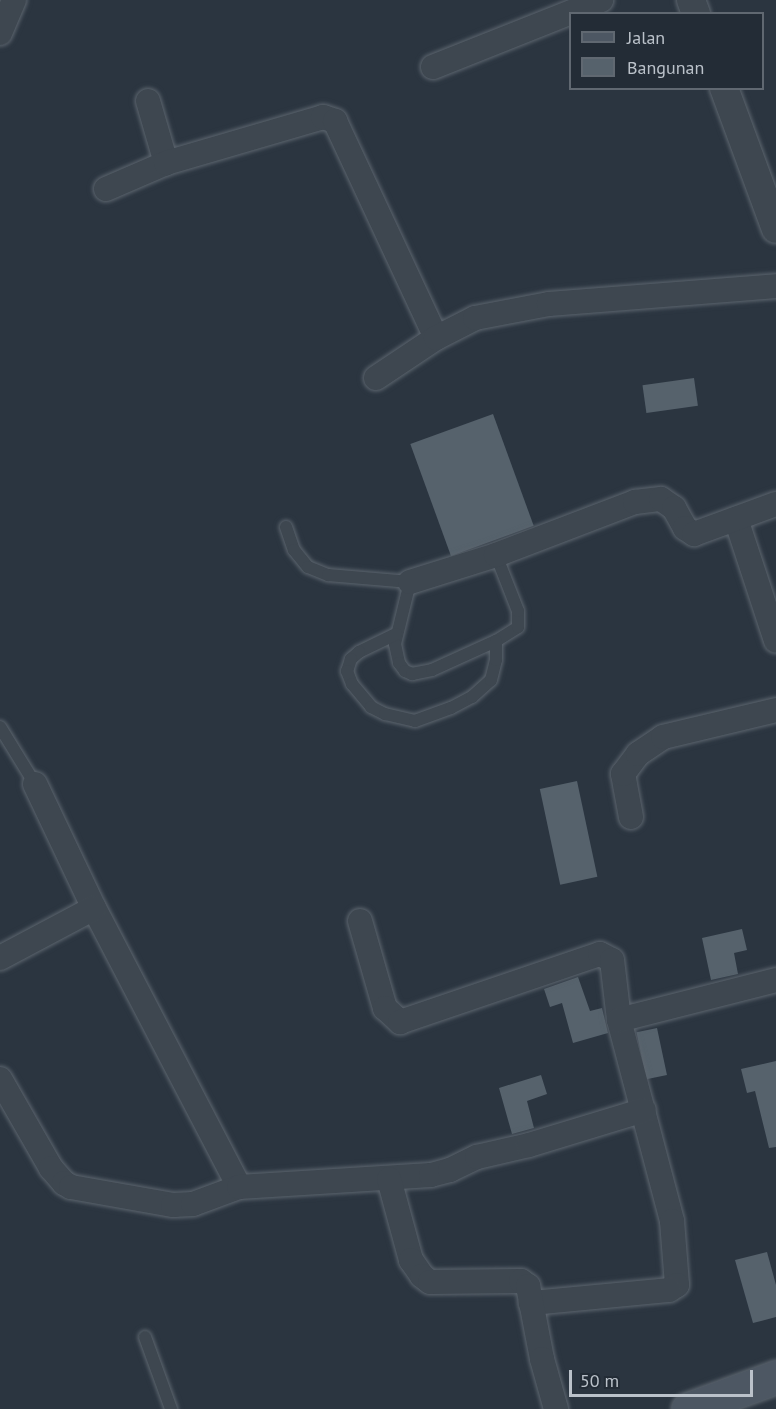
<!DOCTYPE html>
<html>
<head>
<meta charset="utf-8">
<style>
  body { margin:0 }
  #map { position:relative; width:776px; height:1409px; overflow:hidden; background:#2b3540; font-family:"PT Sans",sans-serif }
  div>[style] { position:absolute }
  .building>* { inset:0; background:#56626c; transform-origin:0 0 }
  .roads { filter:drop-shadow(0 0 2px #5c656e) drop-shadow(0 0 2px #5c656e) }
  .service>* { height:12px; margin:-6px; padding:0 6px; transform-origin:6px; border-radius:6px; background:#3e4750 }
  .minor>* { height:24px; margin:-12px; padding:0 12px; transform-origin:12px; border-radius:12px; background:#3e4750 }
  .tertiary>* { height:28px; margin:-14px; padding:0 14px; transform-origin:14px; border-radius:14px; background:#3e4750 }
  .secondary>* { height:33px; margin:-16.5px; padding:0 16.5px; transform-origin:16.5px; border-radius:16.5px; background:#4d5763 }
  span { translate:-50% -50%; white-space:nowrap; text-align:center; line-height:1.15; -webkit-text-stroke:5px #232c36; paint-order:stroke }
  .legend { position:absolute; left:569px; top:12px; width:195px; height:78px; box-sizing:border-box; background:#232c36; border:2px solid #606871; margin:0; padding:8px 10px; list-style:none; font-size:18px; color:#bbc2ca }
  .legend li { display:flex; align-items:center; gap:12px; height:30px }
  .legend b { width:30px; border:2px solid #606871 }
  .scale { position:absolute; left:569px; top:1370px; width:184px; height:27px; box-sizing:border-box; border:3px solid #bbc2ca; border-top:0; padding-left:8px; font-size:18px; line-height:21px; white-space:nowrap; color:#bbc2ca; -webkit-text-stroke:4px #232c36; paint-order:stroke }
</style>
</head>
<body>
<div id="map">
  <div class="building">
    <div style="left:694px;top:378px;width:28px;height:52px;rotate:82deg"></div>
    <div style="left:493px;top:414px;width:119px;height:88px;rotate:70deg"></div>
    <div style="left:577px;top:781px;width:98px;height:38px;rotate:78deg"></div>
    <div style="clip-path:polygon(742px 929px,747px 950px,734px 953px,738px 974px,711px 980px,702px 938px)"></div>
    <div style="clip-path:polygon(578px 977px,590px 1011px,602px 1008px,608px 1033px,573px 1043px,562px 1003px,550px 1007px,544px 989px)"></div>
    <div style="left:657px;top:1028px;width:48px;height:21px;rotate:78deg"></div>
    <div style="clip-path:polygon(776px 1061px,776px 1147px,769px 1148px,755px 1091px,747px 1093px,741px 1069px)"></div>
    <div style="clip-path:polygon(541px 1075px,547px 1094px,527px 1101px,534px 1128px,512px 1134px,499px 1088px)"></div>
    <div style="clip-path:polygon(767px 1252px,776px 1285px,776px 1317px,753px 1323px,735px 1260px)"></div>
  </div>
  <div class="roads">
    <div class="service">
      <div style="left:286px;top:527px;width:24px;rotate:71deg"></div>
      <div style="left:294px;top:550px;width:22px;rotate:51deg"></div>
      <div style="left:308px;top:567px;width:22px;rotate:22deg"></div>
      <div style="left:328px;top:575px;width:82px;rotate:4.9deg"></div>
      <div style="left:410px;top:582px;width:64px;rotate:103.6deg"></div>
      <div style="left:395px;top:644px;width:19px;rotate:78deg"></div>
      <div style="left:399px;top:663px;width:10px;rotate:53deg"></div>
      <div style="left:405px;top:671px;width:8px;rotate:23deg"></div>
      <div style="left:412px;top:674px;width:20px;rotate:-11deg"></div>
      <div style="left:432px;top:670px;width:70px;rotate:-24.4deg"></div>
      <div style="left:496px;top:641px;width:26px;rotate:-32deg"></div>
      <div style="left:518px;top:627px;width:16px;rotate:-90deg"></div>
      <div style="left:518px;top:611px;width:60px;rotate:-111.4deg"></div>
      <div style="left:396px;top:634px;width:41px;rotate:154.1deg"></div>
      <div style="left:359px;top:652px;width:11px;rotate:139deg"></div>
      <div style="left:351px;top:659px;width:13px;rotate:108deg"></div>
      <div style="left:347px;top:671px;width:14px;rotate:69deg"></div>
      <div style="left:352px;top:684px;width:30px;rotate:50deg"></div>
      <div style="left:371px;top:707px;width:16px;rotate:27deg"></div>
      <div style="left:385px;top:714px;width:31px;rotate:13deg"></div>
      <div style="left:415px;top:721px;width:38px;rotate:-20deg"></div>
      <div style="left:451px;top:708px;width:24px;rotate:-28deg"></div>
      <div style="left:472px;top:697px;width:25px;rotate:-42deg"></div>
      <div style="left:491px;top:680px;width:21px;rotate:-76deg"></div>
      <div style="left:496px;top:660px;width:19px;rotate:-90deg"></div>
      <div style="left:0;top:727px;width:67px;rotate:58.4deg"></div>
      <div style="left:145px;top:1337px;width:77px;rotate:70.1deg"></div>
    </div>
    <div class="minor">
      <div style="left:0;top:33px;width:36px;rotate:-67deg"></div>
      <div style="left:433px;top:67px;width:181px;rotate:-21.7deg"></div>
      <div style="left:148px;top:101px;width:65px;rotate:73.8deg"></div>
      <div style="left:106px;top:189px;width:65px;rotate:-23.4deg"></div>
      <div style="left:166px;top:163px;width:164px;rotate:-16.3deg"></div>
      <div style="left:323px;top:117px;width:13px;rotate:18deg"></div>
      <div style="left:335px;top:121px;width:239px;rotate:65deg"></div>
      <div style="left:376px;top:378px;width:72px;rotate:-33.7deg"></div>
      <div style="left:436px;top:338px;width:44px;rotate:-27.1deg"></div>
      <div style="left:475px;top:318px;width:75px;rotate:-10.7deg"></div>
      <div style="left:549px;top:304px;width:228px;rotate:-4.5deg"></div>
      <div style="left:736px;top:519px;width:128px;rotate:71.8deg"></div>
      <div style="left:410px;top:582px;width:90px;rotate:-17.4deg"></div>
      <div style="left:496px;top:555px;width:149px;rotate:-20.9deg"></div>
      <div style="left:635px;top:502px;width:26px;rotate:-7deg"></div>
      <div style="left:661px;top:499px;width:16px;rotate:35deg"></div>
      <div style="left:674px;top:508px;width:23px;rotate:61deg"></div>
      <div style="left:685px;top:528px;width:11px;rotate:34deg"></div>
      <div style="left:694px;top:534px;width:87px;rotate:-20.1deg"></div>
      <div style="left:35px;top:784px;width:137px;rotate:64.6deg"></div>
      <div style="left:94px;top:908px;width:314px;rotate:62.5deg"></div>
      <div style="left:631px;top:817px;width:44px;rotate:-100.5deg"></div>
      <div style="left:623px;top:774px;width:25px;rotate:-53deg"></div>
      <div style="left:638px;top:754px;width:30px;rotate:-34deg"></div>
      <div style="left:663px;top:737px;width:116px;rotate:-13.4deg"></div>
      <div style="left:360px;top:921px;width:91px;rotate:74deg"></div>
      <div style="left:385px;top:1008px;width:21px;rotate:43deg"></div>
      <div style="left:400px;top:1022px;width:211px;rotate:-18.8deg"></div>
      <div style="left:600px;top:954px;width:13px;rotate:27deg"></div>
      <div style="left:612px;top:960px;width:60px;rotate:83.3deg"></div>
      <div style="left:619px;top:1020px;width:208px;rotate:75.2deg"></div>
      <div style="left:672px;top:1221px;width:64px;rotate:85.5deg"></div>
      <div style="left:677px;top:1285px;width:9px;rotate:148deg"></div>
      <div style="left:669px;top:1290px;width:139px;rotate:174.6deg"></div>
      <div style="left:0;top:958px;width:106px;rotate:-28deg"></div>
      <div style="left:619px;top:1020px;width:162px;rotate:-14.3deg"></div>
      <div style="left:0;top:1079px;width:103px;rotate:60.2deg"></div>
      <div style="left:51px;top:1168px;width:20px;rotate:49deg"></div>
      <div style="left:64px;top:1183px;width:8px;rotate:30deg"></div>
      <div style="left:71px;top:1187px;width:104px;rotate:10deg"></div>
      <div style="left:173px;top:1205px;width:20px;rotate:-3deg"></div>
      <div style="left:193px;top:1204px;width:49px;rotate:-20.3deg"></div>
      <div style="left:239px;top:1187px;width:192px;rotate:-3.6deg"></div>
      <div style="left:431px;top:1175px;width:20px;rotate:-15deg"></div>
      <div style="left:450px;top:1170px;width:30px;rotate:-26deg"></div>
      <div style="left:477px;top:1157px;width:53px;rotate:-13deg"></div>
      <div style="left:529px;top:1145px;width:120px;rotate:-16.9deg"></div>
      <div style="left:389px;top:1179px;width:84px;rotate:74.8deg"></div>
      <div style="left:411px;top:1260px;width:19px;rotate:55deg"></div>
      <div style="left:422px;top:1276px;width:10px;rotate:37deg"></div>
      <div style="left:430px;top:1282px;width:91px;rotate:-0.6deg"></div>
      <div style="left:521px;top:1281px;width:9px;rotate:36deg"></div>
      <div style="left:528px;top:1286px;width:74px;rotate:79.1deg"></div>
      <div style="left:542px;top:1359px;width:52px;rotate:74.4deg"></div>
    </div>
    <div class="tertiary">
      <div style="left:691px;top:0;width:15px;rotate:70deg"></div>
      <div style="left:724px;top:88px;width:150px;rotate:69.8deg"></div>
    </div>
    <div class="secondary">
      <div style="left:688px;top:1409px;width:94px;rotate:-20deg"></div>
    </div>
  </div>
  <ul class="legend">
  <li><b style="height:8px;background:#4d5763"></b>Jalan</li>
  <li><b style="height:16px;background:#56626c"></b>Bangunan</li>
  </ul>
  <div class="scale">50 m</div>
</div>
</body>
</html>
